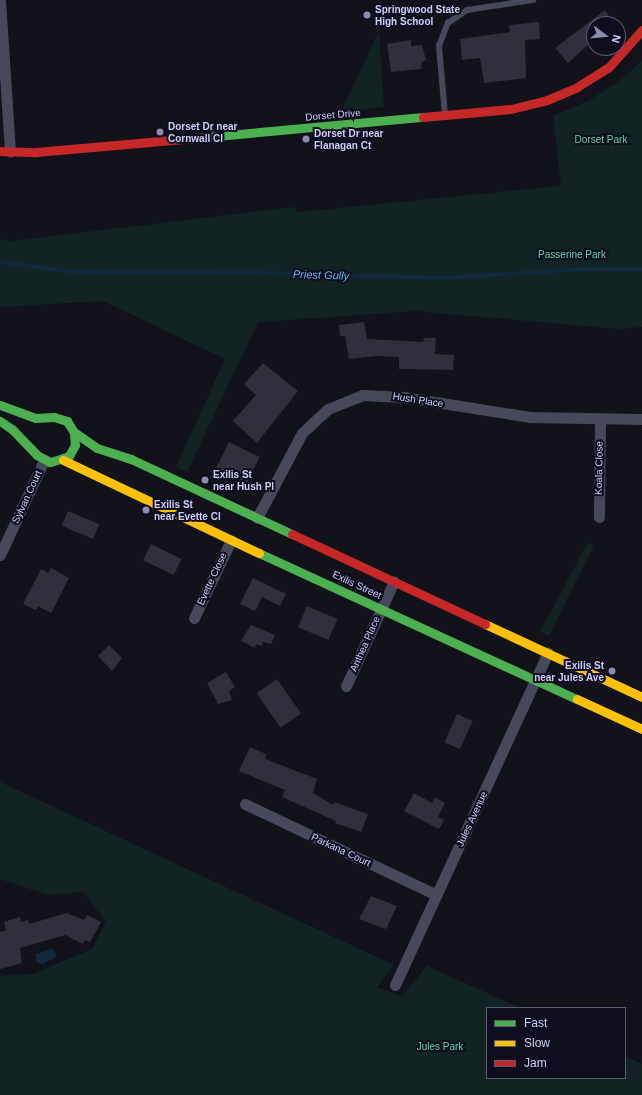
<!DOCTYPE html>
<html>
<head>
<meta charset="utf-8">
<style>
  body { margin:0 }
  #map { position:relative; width:642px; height:1095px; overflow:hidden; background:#12121a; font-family:Helvetica,sans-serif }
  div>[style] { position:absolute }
  .green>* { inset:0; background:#112423 }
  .water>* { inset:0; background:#11283f }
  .stream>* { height:4px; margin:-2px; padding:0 2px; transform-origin:2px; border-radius:2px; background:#11283f }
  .building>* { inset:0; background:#302f3c; transform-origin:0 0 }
  .lane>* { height:5.5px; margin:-2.75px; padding:0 2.75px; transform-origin:2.75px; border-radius:2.75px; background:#47485a }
  .street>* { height:11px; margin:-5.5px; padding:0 5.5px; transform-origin:5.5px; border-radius:5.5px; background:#47485a }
  .fast>* { height:9px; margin:-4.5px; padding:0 4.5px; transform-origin:4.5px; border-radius:4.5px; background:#4caf50 }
  .slow>* { height:9px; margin:-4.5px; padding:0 4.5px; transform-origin:4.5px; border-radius:4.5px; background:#ffc107 }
  .jam>* { height:9px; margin:-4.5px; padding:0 4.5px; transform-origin:4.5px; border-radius:4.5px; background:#c62828 }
  .dots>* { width:11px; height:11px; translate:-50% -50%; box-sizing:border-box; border:2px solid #0f0e1e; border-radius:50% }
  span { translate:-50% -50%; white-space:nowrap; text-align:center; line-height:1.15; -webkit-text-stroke:4px #0f0e1e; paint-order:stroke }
  .poi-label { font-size:10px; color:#cfcefb; font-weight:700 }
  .left { translate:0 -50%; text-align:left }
  .right { translate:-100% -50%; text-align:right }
  .street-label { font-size:10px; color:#cfcefb }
  .park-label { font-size:10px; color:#61d5ac }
  .water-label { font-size:11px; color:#64bff3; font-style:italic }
  .legend { position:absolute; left:486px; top:1007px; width:140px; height:72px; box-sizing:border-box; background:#0f0e1e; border:1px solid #5c5b76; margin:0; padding:5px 7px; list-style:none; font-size:12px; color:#cfcefb }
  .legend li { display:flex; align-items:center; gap:8px; height:20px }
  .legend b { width:20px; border:1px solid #5c5b76 }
  .north { position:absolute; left:586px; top:16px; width:40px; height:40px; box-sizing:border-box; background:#0f0e1e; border:1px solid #5c5b76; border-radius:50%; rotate:106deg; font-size:11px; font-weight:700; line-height:16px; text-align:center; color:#cfcefb }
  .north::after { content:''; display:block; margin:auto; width:14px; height:18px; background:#8d8cac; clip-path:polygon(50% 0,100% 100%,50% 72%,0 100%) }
</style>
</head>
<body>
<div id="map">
  <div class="green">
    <div style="clip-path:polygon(379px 31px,384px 107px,341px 112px)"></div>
    <div style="clip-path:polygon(642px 61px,642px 327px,618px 329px,416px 311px,258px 322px,187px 472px,176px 467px,225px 359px,103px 301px,0 307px,0 239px,12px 241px,294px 207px,298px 212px,561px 186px,553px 116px,588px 101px,618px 82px)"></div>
    <div style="clip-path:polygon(588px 542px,594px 546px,549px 636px,540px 632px)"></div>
    <div style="clip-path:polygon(0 782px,394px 965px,377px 987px,402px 996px,427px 966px,520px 1008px,487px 1008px,487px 1078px,625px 1078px,625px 1056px,642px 1064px,642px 1095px,0 1095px,0 976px,33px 974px,92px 949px,106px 922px,83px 892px,48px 895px,0 879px)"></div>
  </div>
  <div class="water">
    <div style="clip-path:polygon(51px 949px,55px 951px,56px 957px,43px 964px,37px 963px,35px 954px)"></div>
  </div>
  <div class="stream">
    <div style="left:0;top:262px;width:76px;rotate:7.6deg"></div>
    <div style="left:75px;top:272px;width:190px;rotate:0.3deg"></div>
    <div style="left:265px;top:273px;width:180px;rotate:1.6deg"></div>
    <div style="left:445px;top:278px;width:140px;rotate:-3.7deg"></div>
    <div style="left:585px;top:269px;width:57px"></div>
  </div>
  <div class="building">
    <div style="clip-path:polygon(605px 10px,614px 24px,594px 24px,594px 39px,568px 63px,555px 48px)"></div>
    <div style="clip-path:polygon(539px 22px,540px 39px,525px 40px,526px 78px,484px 83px,480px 58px,462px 60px,460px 39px,510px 32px,509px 25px)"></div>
    <div style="clip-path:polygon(411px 40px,411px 46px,422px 45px,426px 60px,422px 62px,421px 69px,391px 72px,387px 44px)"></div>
    <div style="clip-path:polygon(364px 322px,367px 339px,423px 342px,424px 338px,436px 338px,435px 354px,454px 355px,453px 370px,399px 369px,399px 357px,376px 356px,349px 359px,345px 336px,340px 336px,339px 325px)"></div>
    <div style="clip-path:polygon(263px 363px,298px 391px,257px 443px,233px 421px,256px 395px,244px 384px)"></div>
    <div style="left:229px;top:442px;width:34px;height:29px;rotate:26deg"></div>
    <div style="left:68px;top:511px;width:34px;height:16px;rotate:23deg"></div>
    <div style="left:151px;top:544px;width:34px;height:18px;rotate:26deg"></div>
    <div style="clip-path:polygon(51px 568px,69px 578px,51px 613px,38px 606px,36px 610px,23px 604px,41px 569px,48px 573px)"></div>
    <div style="clip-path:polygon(253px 578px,286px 594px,280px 606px,262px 597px,255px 611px,240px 604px)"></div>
    <div style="left:307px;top:606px;width:33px;height:23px;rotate:23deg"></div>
    <div style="clip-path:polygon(251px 625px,275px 635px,271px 644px,263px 642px,262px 646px,256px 644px,255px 648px,241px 641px)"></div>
    <div style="clip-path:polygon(109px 645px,122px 658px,112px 671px,98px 656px)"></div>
    <div style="clip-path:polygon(226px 672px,235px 687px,229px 691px,232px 700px,218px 704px,207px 683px)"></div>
    <div style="left:277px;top:679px;width:42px;height:25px;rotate:55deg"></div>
    <div style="left:457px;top:714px;width:17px;height:31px;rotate:24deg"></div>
    <div style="clip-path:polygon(250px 747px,266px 754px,265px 759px,317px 779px,313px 793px,333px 805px,334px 802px,368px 814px,361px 832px,335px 823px,336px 821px,282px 797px,285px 790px,239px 771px)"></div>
    <div style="clip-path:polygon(414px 793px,432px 803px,435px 797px,445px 803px,438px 817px,444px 820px,439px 829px,404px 811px)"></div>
    <div style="clip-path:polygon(371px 896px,397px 906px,386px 929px,359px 919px)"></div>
    <div style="clip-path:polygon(67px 913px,84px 920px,87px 915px,101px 922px,90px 942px,85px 940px,83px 944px,65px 935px,20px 948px,22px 963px,0 969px,0 932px,6px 930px,4px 922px,20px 917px,21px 922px,28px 920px,29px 924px)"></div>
  </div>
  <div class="lane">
    <div style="left:445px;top:115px;width:69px;rotate:-95deg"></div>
    <div style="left:439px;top:46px;width:25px;rotate:-69deg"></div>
    <div style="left:448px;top:23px;width:23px;rotate:-34deg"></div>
    <div style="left:467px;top:10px;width:67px;rotate:-8.6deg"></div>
  </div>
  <div class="street">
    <div style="left:0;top:0;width:152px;rotate:86.2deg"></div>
    <div style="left:599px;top:517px;width:97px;rotate:-89.4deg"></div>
    <div style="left:257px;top:518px;width:96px;rotate:-62.1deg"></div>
    <div style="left:302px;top:433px;width:35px;rotate:-43deg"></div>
    <div style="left:328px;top:409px;width:37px;rotate:-22deg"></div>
    <div style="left:362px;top:395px;width:42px;rotate:2.7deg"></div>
    <div style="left:404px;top:397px;width:128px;rotate:9deg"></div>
    <div style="left:530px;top:417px;width:112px;rotate:1deg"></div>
    <div style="left:0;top:555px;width:105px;rotate:-65.1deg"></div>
    <div style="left:194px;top:618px;width:86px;rotate:-64.6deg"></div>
    <div style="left:346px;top:686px;width:115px;rotate:-65.4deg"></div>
    <div style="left:245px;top:804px;width:212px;rotate:25.4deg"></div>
    <div style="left:395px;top:985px;width:366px;rotate:-65.3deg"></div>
  </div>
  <div class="fast">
    <div style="left:206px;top:137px;width:218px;rotate:-5.3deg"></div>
    <div style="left:0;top:405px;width:37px;rotate:20deg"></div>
    <div style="left:35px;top:418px;width:19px;rotate:-3deg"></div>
    <div style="left:54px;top:417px;width:14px;rotate:17deg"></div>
    <div style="left:67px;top:421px;width:13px;rotate:58deg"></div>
    <div style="left:74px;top:432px;width:13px;rotate:86deg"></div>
    <div style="left:75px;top:445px;width:13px;rotate:119deg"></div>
    <div style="left:69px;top:456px;width:20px;rotate:162deg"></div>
    <div style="left:50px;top:462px;width:15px;rotate:-152deg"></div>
    <div style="left:37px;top:455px;width:35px;rotate:-134deg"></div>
    <div style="left:13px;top:430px;width:16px;rotate:-145deg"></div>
    <div style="left:74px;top:432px;width:28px;rotate:35deg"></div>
    <div style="left:97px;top:448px;width:36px;rotate:18deg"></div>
    <div style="left:131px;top:459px;width:178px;rotate:25deg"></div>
    <div style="left:259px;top:553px;width:350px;rotate:24.7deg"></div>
  </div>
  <div class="slow">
    <div style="left:63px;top:460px;width:217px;rotate:25.4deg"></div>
    <div style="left:485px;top:624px;width:173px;rotate:24.9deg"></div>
    <div style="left:577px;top:699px;width:72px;rotate:24.8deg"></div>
  </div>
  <div class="jam">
    <div style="left:423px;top:117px;width:88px;rotate:-5.2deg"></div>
    <div style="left:511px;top:109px;width:37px;rotate:-14deg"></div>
    <div style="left:547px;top:100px;width:33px;rotate:-23deg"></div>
    <div style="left:577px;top:87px;width:36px;rotate:-32deg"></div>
    <div style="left:608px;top:68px;width:51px;rotate:-48.2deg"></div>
    <div style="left:0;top:151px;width:36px;rotate:2deg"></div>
    <div style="left:36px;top:152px;width:171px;rotate:-5deg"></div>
    <div style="left:292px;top:534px;width:213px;rotate:25deg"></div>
  </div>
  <div class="dots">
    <div style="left:367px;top:15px;background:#8d8cac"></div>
    <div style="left:160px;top:132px;background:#8d8cac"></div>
    <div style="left:306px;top:139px;background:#8d8cac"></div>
    <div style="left:205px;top:480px;background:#8d8cac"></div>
    <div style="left:146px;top:510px;background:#8d8cac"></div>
    <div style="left:612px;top:671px;background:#8d8cac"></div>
  </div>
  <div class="poi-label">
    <span class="left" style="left:375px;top:15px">Springwood State<br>High School</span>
    <span class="left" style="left:168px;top:132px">Dorset Dr near<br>Cornwall Cl</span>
    <span class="left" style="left:314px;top:139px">Dorset Dr near<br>Flanagan Ct</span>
    <span class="left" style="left:213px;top:480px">Exilis St<br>near Hush Pl</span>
    <span class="left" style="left:154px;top:510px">Exilis St<br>near Evette Cl</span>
    <span class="right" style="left:604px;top:671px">Exilis St<br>near Jules Ave</span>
  </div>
  <div class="street-label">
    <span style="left:333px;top:115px;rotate:-5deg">Dorset Drive</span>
    <span style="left:418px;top:400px;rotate:9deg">Hush Place</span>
    <span style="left:599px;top:468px;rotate:-89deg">Koala Close</span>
    <span style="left:27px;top:497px;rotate:-65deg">Sylvan Court</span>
    <span style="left:212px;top:579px;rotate:-65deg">Evette Close</span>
    <span style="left:357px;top:585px;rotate:25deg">Exilis Street</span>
    <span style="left:365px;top:644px;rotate:-66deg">Anthea Place</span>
    <span style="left:472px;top:819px;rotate:-65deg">Jules Avenue</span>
    <span style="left:341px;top:850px;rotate:25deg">Parkana Court</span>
  </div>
  <div class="park-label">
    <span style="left:601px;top:140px">Dorset Park</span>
    <span style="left:572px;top:255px">Passerine Park</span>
    <span style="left:440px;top:1047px">Jules Park</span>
  </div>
  <div class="water-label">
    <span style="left:321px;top:275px;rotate:2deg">Priest Gully</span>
  </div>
  <ul class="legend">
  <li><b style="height:5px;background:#4caf50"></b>Fast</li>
  <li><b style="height:5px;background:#ffc107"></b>Slow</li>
  <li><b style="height:5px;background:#c62828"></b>Jam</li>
  </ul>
  <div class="north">N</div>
</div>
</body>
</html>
